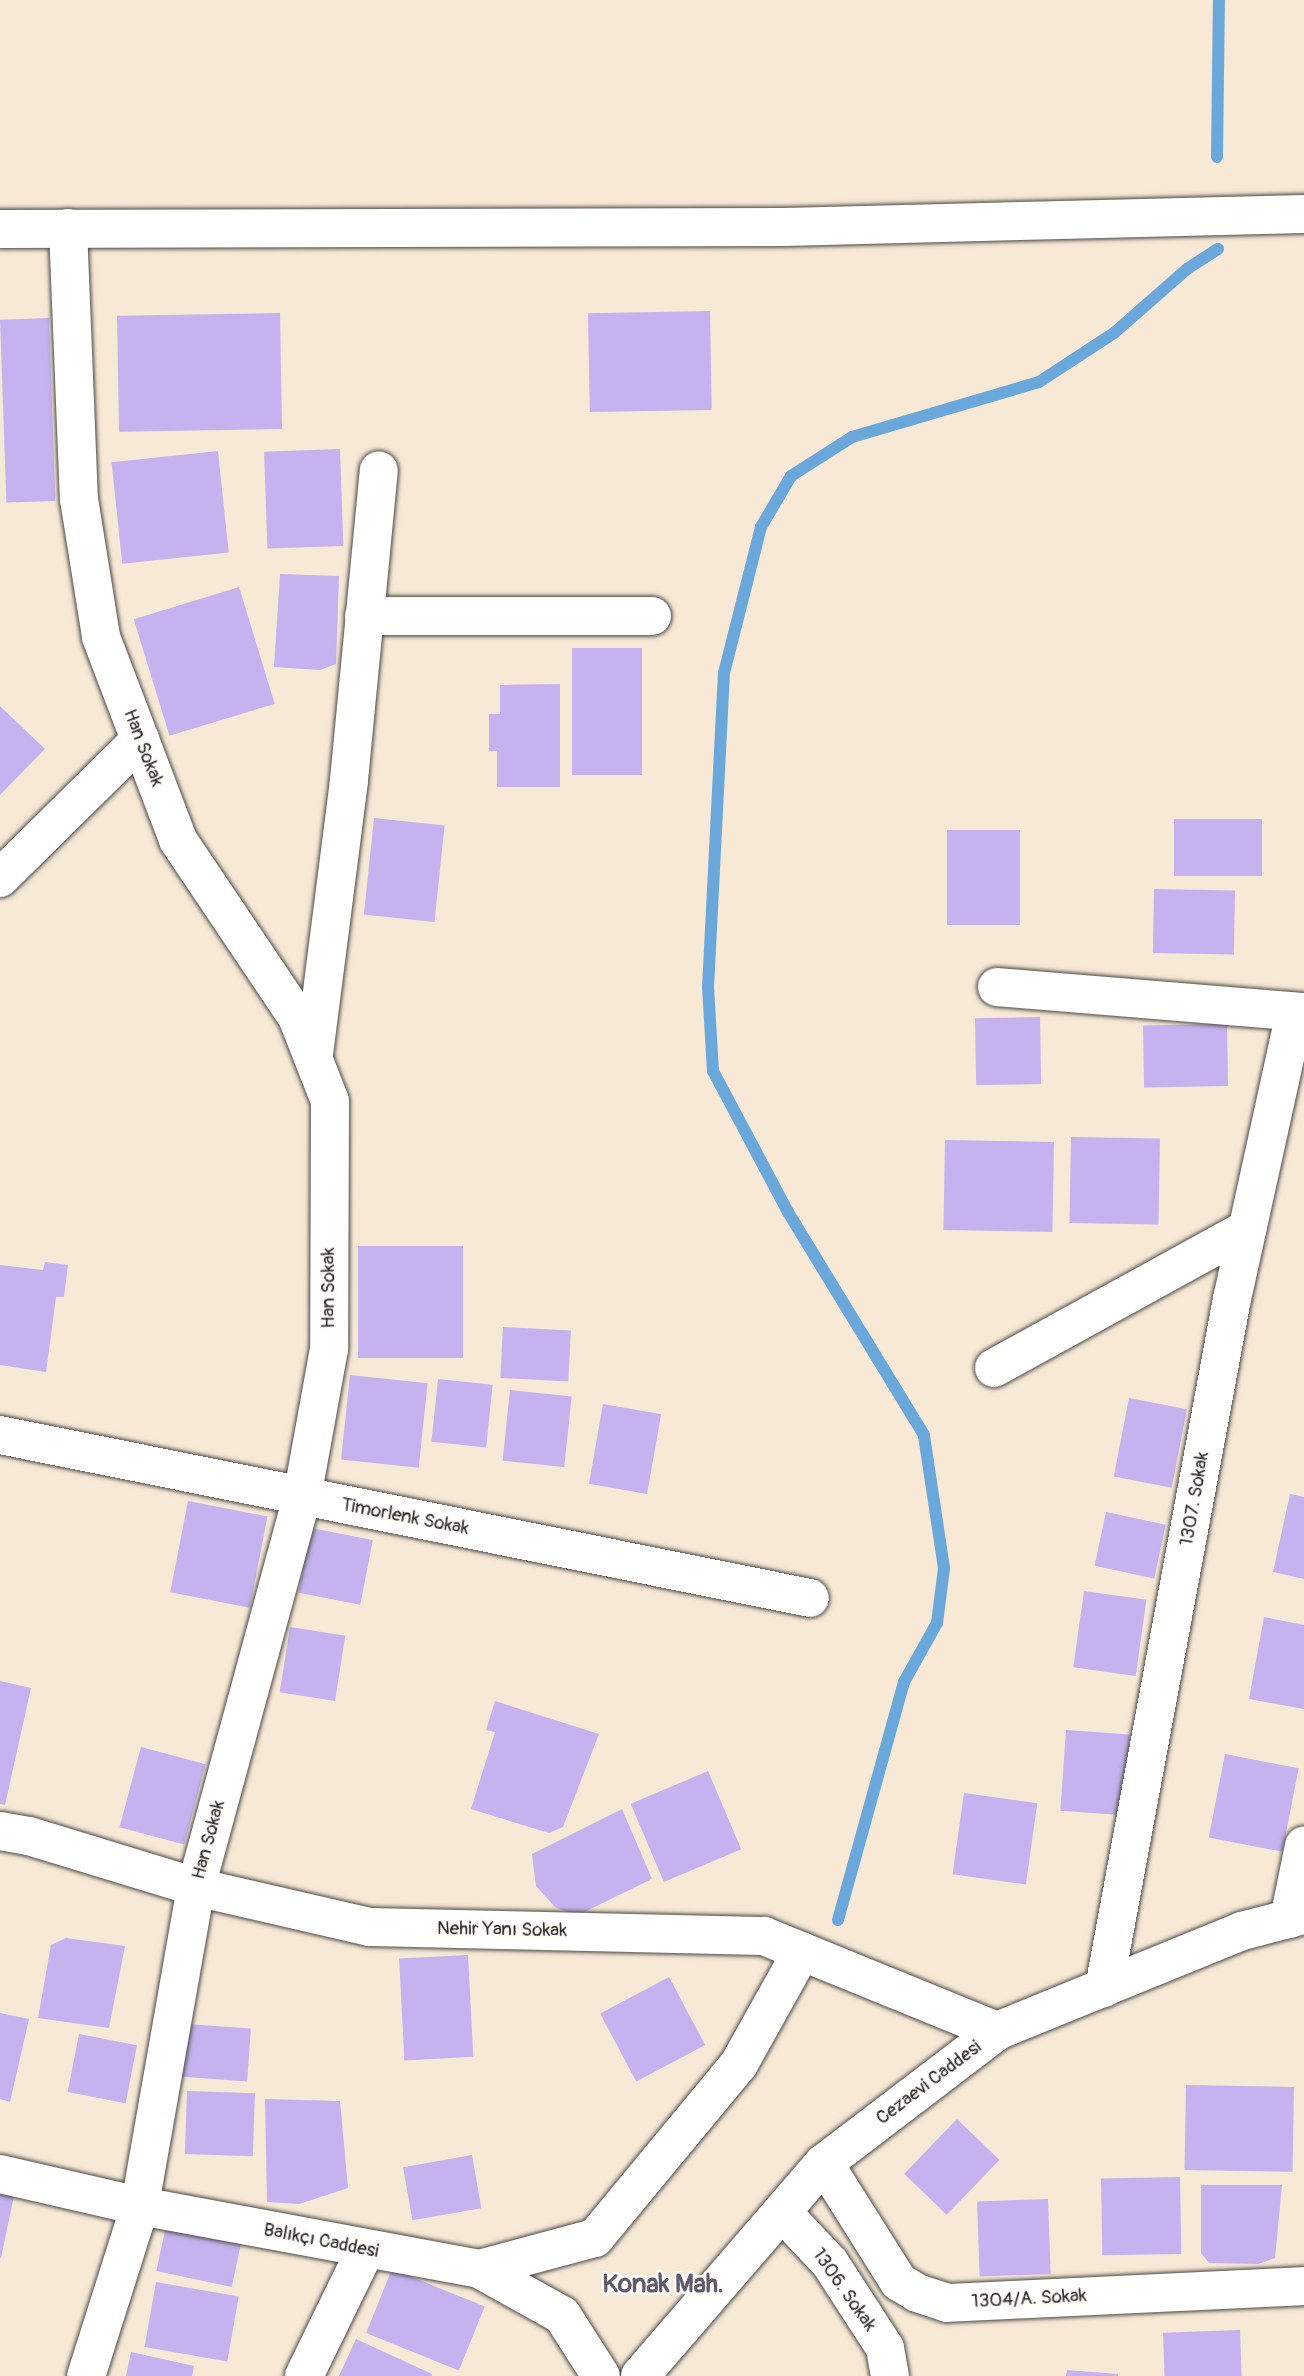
<!DOCTYPE html>
<html>
<head>
<meta charset="utf-8">
<style>
  body { margin:0 }
  #map { position:relative; width:1304px; height:2376px; overflow:hidden; background:#f7e9d6; font-family:Pangolin,sans-serif }
  div>[style] { position:absolute }
  .stream>* { height:12px; margin:-6px; padding:0 6px; transform-origin:6px; border-radius:6px; background:#6aa8dc }
  .building>* { inset:0; background:#c5b2ee; transform-origin:0 0 }
  .roads { filter:drop-shadow(0 0 2px #4a4845) drop-shadow(0 0 2px #4a4845) }
  .minor>* { height:38px; margin:-19px; padding:0 19px; transform-origin:19px; border-radius:19px; background:#fff }
  span { translate:-50% -50%; white-space:nowrap; text-align:center; line-height:1.15; -webkit-text-stroke:5px #fdfcf7; paint-order:stroke }
  .street-label { font-size:19px; color:#2b2b2b }
  .district-label { font-size:26px; color:#615a6f; font-weight:700 }
</style>
</head>
<body>
<div id="map">
  <div class="stream">
    <div style="left:1217px;top:157px;width:157px;rotate:-89.3deg"></div>
    <div style="left:838px;top:1920px;width:247px;rotate:-74.5deg"></div>
    <div style="left:904px;top:1682px;width:68px;rotate:-60.8deg"></div>
    <div style="left:937px;top:1623px;width:55px;rotate:-82.7deg"></div>
    <div style="left:944px;top:1568px;width:134px;rotate:-98.6deg"></div>
    <div style="left:924px;top:1435px;width:261px;rotate:-121.4deg"></div>
    <div style="left:788px;top:1212px;width:160px;rotate:-118deg"></div>
    <div style="left:713px;top:1071px;width:83px;rotate:-93.4deg"></div>
    <div style="left:708px;top:988px;width:315px;rotate:-87.1deg"></div>
    <div style="left:724px;top:673px;width:151px;rotate:-75.8deg"></div>
    <div style="left:761px;top:527px;width:59px;rotate:-59.5deg"></div>
    <div style="left:791px;top:476px;width:72px;rotate:-32.6deg"></div>
    <div style="left:852px;top:437px;width:195px;rotate:-16.4deg"></div>
    <div style="left:1039px;top:382px;width:90px;rotate:-33.2deg"></div>
    <div style="left:1114px;top:333px;width:97px;rotate:-41.2deg"></div>
    <div style="left:1187px;top:269px;width:37px;rotate:-33deg"></div>
  </div>
  <div class="building">
    <div style="left:710px;top:311px;width:99px;height:122px;rotate:89deg"></div>
    <div style="left:280px;top:313px;width:116px;height:163px;rotate:89deg"></div>
    <div style="left:49px;top:318px;width:183px;height:49px;rotate:88deg"></div>
    <div style="left:340px;top:449px;width:97px;height:76px;rotate:88deg"></div>
    <div style="left:218px;top:451px;width:102px;height:107px;rotate:84deg"></div>
    <div style="clip-path:polygon(280px 574px,339px 576px,336px 664px,320px 670px,274px 667px)"></div>
    <div style="left:239px;top:587px;width:122px;height:110px;rotate:73deg"></div>
    <div style="left:572px;top:648px;width:70px;height:127px"></div>
    <div style="clip-path:polygon(560px 684px,560px 787px,497px 787px,497px 751px,489px 751px,489px 714px,500px 714px,500px 685px)"></div>
    <div style="clip-path:polygon(0 706px,45px 749px,0 795px)"></div>
    <div style="left:374px;top:818px;width:71px;height:97px;rotate:6deg"></div>
    <div style="left:1174px;top:819px;width:88px;height:57px"></div>
    <div style="left:1020px;top:830px;width:95px;height:73px;rotate:90deg"></div>
    <div style="left:1154px;top:889px;width:81px;height:64px;rotate:1deg"></div>
    <div style="left:1040px;top:1017px;width:67px;height:65px;rotate:89deg"></div>
    <div style="left:1227px;top:1024px;width:62px;height:84px;rotate:89deg"></div>
    <div style="left:1071px;top:1137px;width:89px;height:86px;rotate:1deg"></div>
    <div style="left:945px;top:1140px;width:109px;height:90px;rotate:1deg"></div>
    <div style="left:358px;top:1246px;width:105px;height:112px"></div>
    <div style="clip-path:polygon(45px 1262px,68px 1265px,64px 1297px,56px 1297px,46px 1372px,0 1365px,0 1265px,43px 1270px)"></div>
    <div style="left:503px;top:1327px;width:68px;height:51px;rotate:3deg"></div>
    <div style="left:350px;top:1375px;width:78px;height:85px;rotate:6deg"></div>
    <div style="left:438px;top:1379px;width:55px;height:63px;rotate:6deg"></div>
    <div style="left:510px;top:1390px;width:62px;height:71px;rotate:6deg"></div>
    <div style="left:1129px;top:1398px;width:59px;height:80px;rotate:11deg"></div>
    <div style="left:603px;top:1404px;width:59px;height:81px;rotate:10deg"></div>
    <div style="clip-path:polygon(1290px 1494px,1304px 1497px,1304px 1579px,1273px 1572px)"></div>
    <div style="left:188px;top:1501px;width:81px;height:93px;rotate:11deg"></div>
    <div style="left:1106px;top:1512px;width:61px;height:55px;rotate:12deg"></div>
    <div style="left:311px;top:1528px;width:63px;height:66px;rotate:11deg"></div>
    <div style="left:1084px;top:1591px;width:63px;height:77px;rotate:8deg"></div>
    <div style="clip-path:polygon(1264px 1617px,1304px 1625px,1304px 1709px,1249px 1699px)"></div>
    <div style="left:290px;top:1627px;width:56px;height:66px;rotate:9deg"></div>
    <div style="clip-path:polygon(0 1681px,31px 1688px,5px 1805px,0 1804px)"></div>
    <div style="clip-path:polygon(495px 1701px,599px 1734px,563px 1827px,549px 1833px,471px 1809px,495px 1732px,486px 1730px)"></div>
    <div style="left:1066px;top:1730px;width:64px;height:81px;rotate:4deg"></div>
    <div style="left:141px;top:1747px;width:67px;height:83px;rotate:15deg"></div>
    <div style="left:1225px;top:1754px;width:75px;height:85px;rotate:11deg"></div>
    <div style="left:708px;top:1771px;width:85px;height:84px;rotate:67deg"></div>
    <div style="left:964px;top:1793px;width:74px;height:82px;rotate:8deg"></div>
    <div style="clip-path:polygon(622px 1809px,652px 1879px,576px 1916px,555px 1907px,536px 1886px,532px 1854px)"></div>
    <div style="clip-path:polygon(66px 1938px,125px 1946px,109px 2028px,38px 2018px,51px 1945px)"></div>
    <div style="left:468px;top:1955px;width:102px;height:69px;rotate:87deg"></div>
    <div style="left:669px;top:1977px;width:77px;height:78px;rotate:62deg"></div>
    <div style="clip-path:polygon(0 2013px,29px 2019px,10px 2102px,0 2099px)"></div>
    <div style="left:186px;top:2024px;width:65px;height:53px;rotate:4deg"></div>
    <div style="left:79px;top:2034px;width:59px;height:59px;rotate:11deg"></div>
    <div style="left:1186px;top:2085px;width:108px;height:85px;rotate:1deg"></div>
    <div style="left:187px;top:2091px;width:68px;height:63px;rotate:2deg"></div>
    <div style="clip-path:polygon(265px 2099px,340px 2101px,348px 2188px,299px 2204px,267px 2202px)"></div>
    <div style="left:957px;top:2119px;width:59px;height:76px;rotate:44deg"></div>
    <div style="left:472px;top:2155px;width:54px;height:70px;rotate:80deg"></div>
    <div style="left:1180px;top:2177px;width:77px;height:79px;rotate:89deg"></div>
    <div style="clip-path:polygon(1201px 2185px,1282px 2185px,1275px 2258px,1258px 2264px,1209px 2263px,1201px 2253px)"></div>
    <div style="clip-path:polygon(0 2188px,15px 2191px,1px 2258px,0 2258px)"></div>
    <div style="left:1048px;top:2199px;width:75px;height:71px;rotate:88deg"></div>
    <div style="left:166px;top:2226px;width:77px;height:46px;rotate:12deg"></div>
    <div style="left:392px;top:2269px;width:100px;height:69px;rotate:22deg"></div>
    <div style="left:156px;top:2282px;width:84px;height:66px;rotate:10deg"></div>
    <div style="left:1240px;top:2330px;width:46px;height:77px;rotate:88deg"></div>
    <div style="clip-path:polygon(356px 2339px,432px 2374px,432px 2376px,339px 2376px)"></div>
    <div style="clip-path:polygon(131px 2352px,194px 2366px,192px 2376px,126px 2376px)"></div>
    <div style="clip-path:polygon(1067px 2370px,1118px 2374px,1118px 2376px,1066px 2376px)"></div>
  </div>
  <div class="roads">
    <div class="minor">
      <div style="left:68px;top:228px;width:271px;rotate:87.7deg"></div>
      <div style="left:79px;top:499px;width:140px;rotate:80.9deg"></div>
      <div style="left:101px;top:637px;width:217px;rotate:69.2deg"></div>
      <div style="left:178px;top:840px;width:213px;rotate:56.1deg"></div>
      <div style="left:297px;top:1017px;width:90px;rotate:68.6deg"></div>
      <div style="left:330px;top:1101px;width:248px;rotate:90.2deg"></div>
      <div style="left:329px;top:1349px;width:150px;rotate:100.3deg"></div>
      <div style="left:302px;top:1497px;width:404px;rotate:105.2deg"></div>
      <div style="left:196px;top:1887px;width:324px;rotate:100deg"></div>
      <div style="left:140px;top:2206px;width:178px;rotate:107.6deg"></div>
      <div style="left:0;top:229px;width:784px;rotate:-0.15deg"></div>
      <div style="left:784px;top:227px;width:520px;rotate:-1.43deg"></div>
      <div style="left:364px;top:616px;width:288px"></div>
      <div style="left:0;top:878px;width:197px;rotate:-44.6deg"></div>
      <div style="left:997px;top:987px;width:308px;rotate:4.7deg"></div>
      <div style="left:314px;top:1054px;width:276px;rotate:-82.7deg"></div>
      <div style="left:349px;top:780px;width:311px;rotate:-84.5deg"></div>
      <div style="left:994px;top:1368px;width:289px;rotate:-28.8deg"></div>
      <div style="left:0;top:1435px;width:826px;rotate:11.38deg"></div>
      <div style="left:0;top:1831px;width:29px;rotate:10deg"></div>
      <div style="left:29px;top:1836px;width:175px;rotate:17deg"></div>
      <div style="left:196px;top:1887px;width:178px;rotate:13deg"></div>
      <div style="left:369px;top:1927px;width:395px;rotate:1.3deg"></div>
      <div style="left:764px;top:1936px;width:252px;rotate:22.2deg"></div>
      <div style="left:1289px;top:1919px;width:75px;rotate:-78.4deg"></div>
      <div style="left:1104px;top:1988px;width:701px;rotate:-79.48deg"></div>
      <div style="left:1232px;top:1299px;width:294px;rotate:-77.6deg"></div>
      <div style="left:824px;top:2163px;width:141px;rotate:57.8deg"></div>
      <div style="left:899px;top:2282px;width:21px;rotate:31deg"></div>
      <div style="left:917px;top:2293px;width:32px;rotate:18deg"></div>
      <div style="left:947px;top:2303px;width:357px;rotate:-2.7deg"></div>
      <div style="left:0;top:2174px;width:144px;rotate:12.9deg"></div>
      <div style="left:140px;top:2206px;width:345px;rotate:10.5deg"></div>
      <div style="left:479px;top:2269px;width:95px;rotate:29deg"></div>
      <div style="left:562px;top:2315px;width:72px;rotate:57.4deg"></div>
      <div style="left:782px;top:2212px;width:70px;rotate:46.7deg"></div>
      <div style="left:830px;top:2263px;width:101px;rotate:57.1deg"></div>
      <div style="left:885px;top:2348px;width:28px;rotate:80deg"></div>
      <div style="left:479px;top:2269px;width:120px;rotate:-15deg"></div>
      <div style="left:595px;top:2238px;width:226px;rotate:-50.4deg"></div>
      <div style="left:739px;top:2064px;width:129px;rotate:-60.9deg"></div>
      <div style="left:304px;top:2376px;width:141px;rotate:-64deg"></div>
      <div style="left:640px;top:2376px;width:281px;rotate:-49.2deg"></div>
      <div style="left:824px;top:2163px;width:218px;rotate:-37.3deg"></div>
      <div style="left:997px;top:2031px;width:265px;rotate:-22.2deg"></div>
      <div style="left:1242px;top:1931px;width:64px;rotate:-14.5deg"></div>
    </div>
  </div>
  <div class="street-label">
    <span style="left:143px;top:748px;rotate:69deg">Han Sokak</span>
    <span style="left:329px;top:1288px;rotate:-90deg">Han Sokak</span>
    <span style="left:1195px;top:1499px;rotate:-80deg">1307. Sokak</span>
    <span style="left:405px;top:1517px;rotate:11deg">Timorlenk Sokak</span>
    <span style="left:209px;top:1840px;rotate:-75deg">Han Sokak</span>
    <span style="left:502px;top:1930px;rotate:1deg">Nehir Yanı Sokak</span>
    <span style="left:929px;top:2083px;rotate:-37deg">Cezaevi Caddesi</span>
    <span style="left:321px;top:2241px;rotate:11deg">Balıkçı Caddesi</span>
    <span style="left:844px;top:2290px;rotate:55deg">1306. Sokak</span>
    <span style="left:1029px;top:2299px;rotate:-3deg">1304/A. Sokak</span>
  </div>
  <div class="district-label">
    <span style="left:663px;top:2285px">Konak Mah.</span>
  </div>
</div>
</body>
</html>
